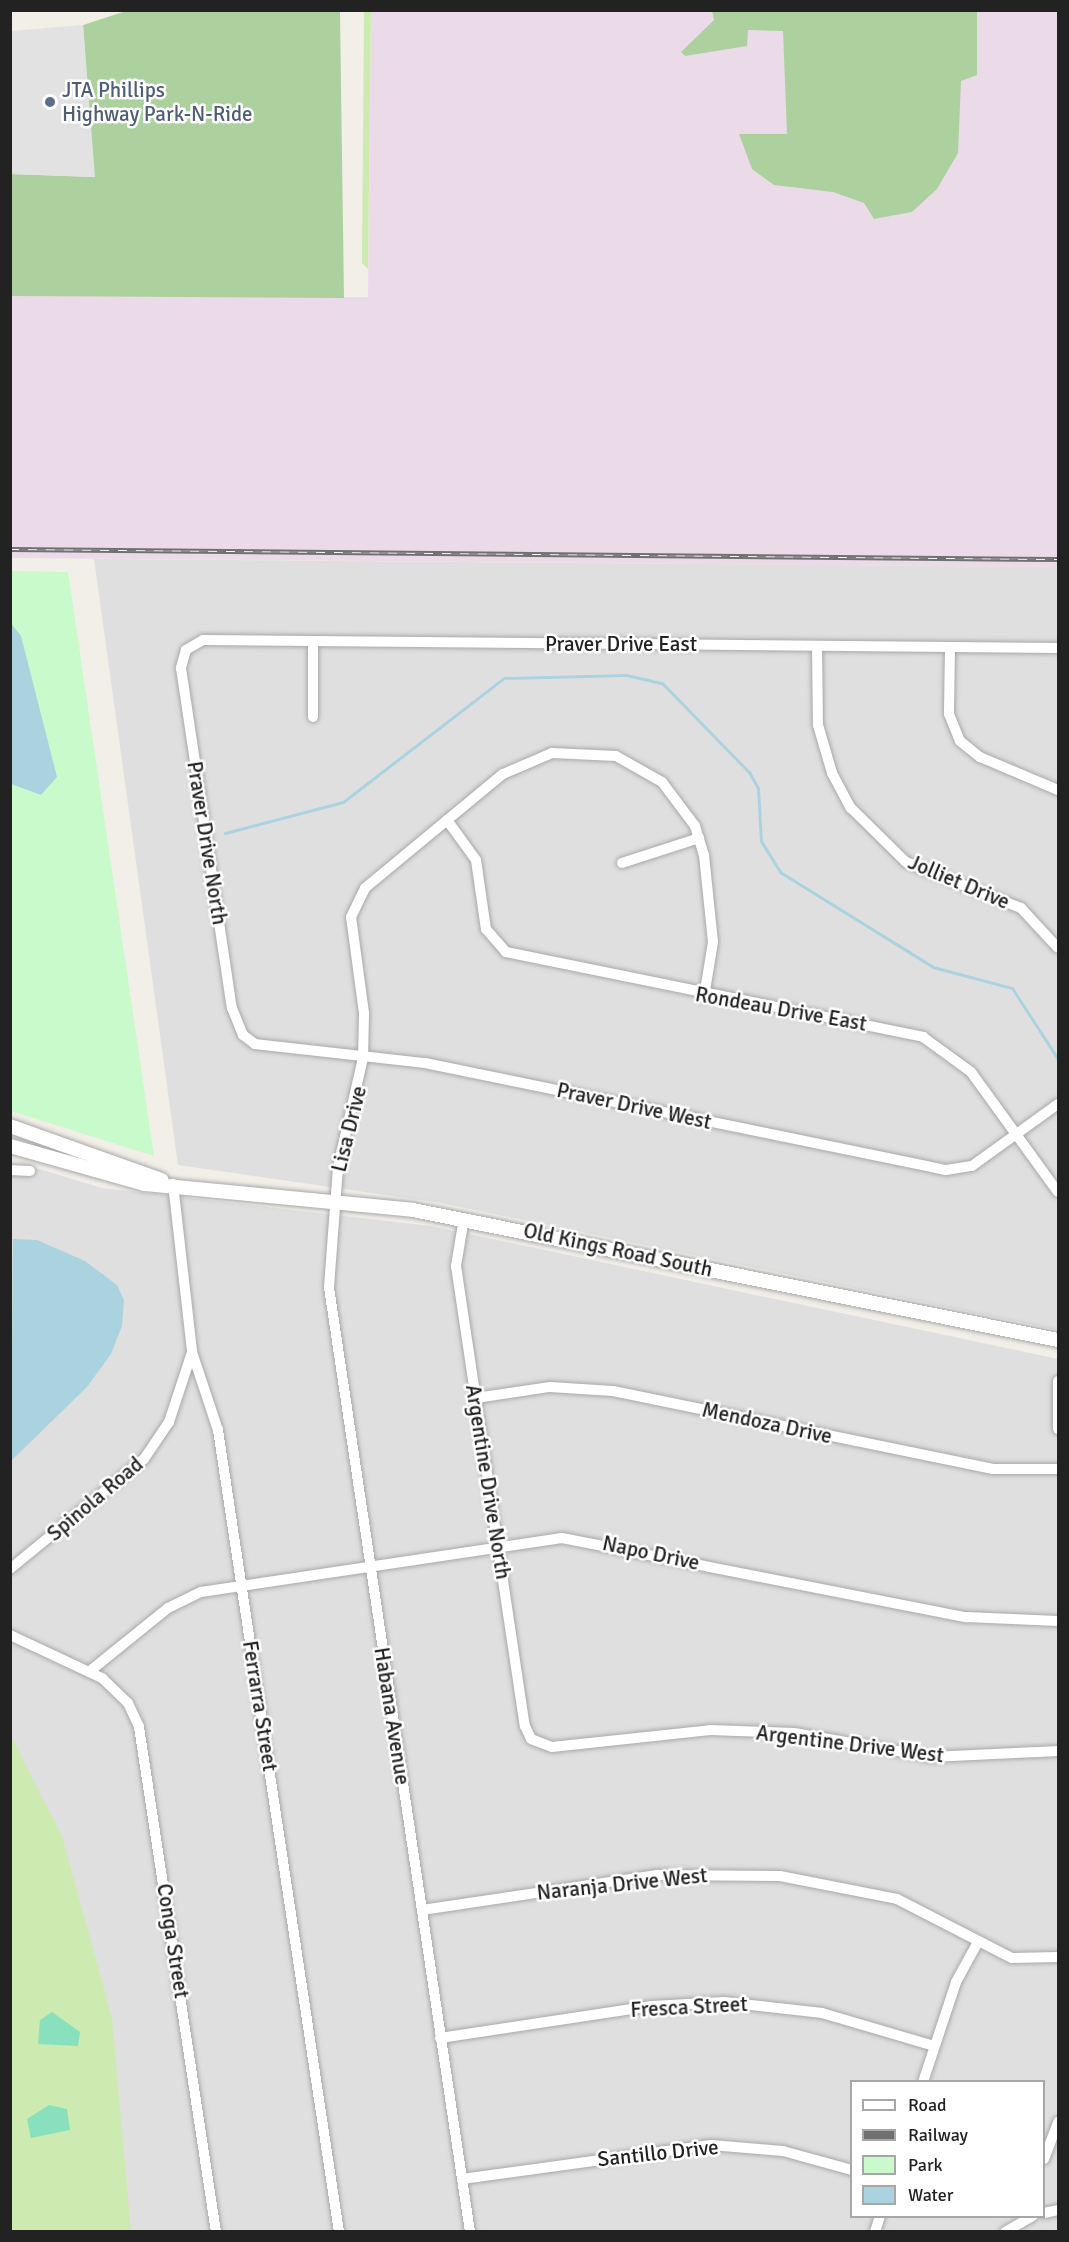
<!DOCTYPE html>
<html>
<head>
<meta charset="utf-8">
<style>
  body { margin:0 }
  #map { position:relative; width:1069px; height:2242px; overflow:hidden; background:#f2efe9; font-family:Signika,sans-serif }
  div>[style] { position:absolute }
  .residential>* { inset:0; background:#e0dfdf }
  .industrial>* { inset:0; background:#ebdbe8 }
  .grass>* { inset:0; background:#cdebb0 }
  .forest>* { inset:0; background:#add19e }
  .park>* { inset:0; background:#c8facc }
  .pitch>* { inset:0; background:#88e0be }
  .parking>* { inset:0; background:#e2e2e2 }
  .water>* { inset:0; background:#aad3df }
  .stream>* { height:3px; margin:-1.5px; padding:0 1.5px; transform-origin:1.5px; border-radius:1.5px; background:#aad3df }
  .roads { filter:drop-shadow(0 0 2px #a9a9a9) drop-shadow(0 0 2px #a9a9a9) }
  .minor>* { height:10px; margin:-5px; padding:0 5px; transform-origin:5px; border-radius:5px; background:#fff }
  .tertiary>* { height:14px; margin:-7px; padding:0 7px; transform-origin:7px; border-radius:7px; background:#fff }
  .rail>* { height:5px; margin-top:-2.5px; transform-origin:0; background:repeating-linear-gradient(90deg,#fff 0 9px,#707070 0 18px); box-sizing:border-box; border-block:2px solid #707070 }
  .dots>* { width:16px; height:16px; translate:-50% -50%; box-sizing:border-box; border:3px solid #fff; border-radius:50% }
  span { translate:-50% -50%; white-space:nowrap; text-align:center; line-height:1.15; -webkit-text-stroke:5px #fff; paint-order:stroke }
  .service-label { font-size:21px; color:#4e5e75 }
  .left { translate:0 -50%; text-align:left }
  .street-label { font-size:21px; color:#222 }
  .frame { position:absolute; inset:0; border:12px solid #222; pointer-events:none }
  .legend { position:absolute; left:850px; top:2080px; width:195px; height:138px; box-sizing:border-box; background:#fff; border:2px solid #a7a7a7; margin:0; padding:8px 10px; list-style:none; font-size:18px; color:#222 }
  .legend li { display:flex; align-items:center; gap:12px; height:30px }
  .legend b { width:30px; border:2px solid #a7a7a7 }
</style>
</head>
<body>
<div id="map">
  <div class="residential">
    <div style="clip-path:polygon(94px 559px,1058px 567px,1058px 1330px,441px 1203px,178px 1165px)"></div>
    <div style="clip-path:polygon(evenodd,23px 1164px,102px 1188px,431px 1226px,1058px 1359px,1058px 2231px,11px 2232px,11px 1167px,23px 1164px,852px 2082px,1044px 2082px,1044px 2216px,852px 2216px,852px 2082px)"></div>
  </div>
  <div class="industrial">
    <div style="clip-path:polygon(371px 11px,1058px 11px,1058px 567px,11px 558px,11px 296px,368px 297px)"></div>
  </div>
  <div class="grass">
    <div style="clip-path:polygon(371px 11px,368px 269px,362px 263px,364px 11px)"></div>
    <div style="clip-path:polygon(10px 1734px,62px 1836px,112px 2018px,131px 2231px,11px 2231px)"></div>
  </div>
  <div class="forest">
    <div style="clip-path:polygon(126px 11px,340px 11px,344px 298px,11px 296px,11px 174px,94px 177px,83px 25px)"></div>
    <div style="clip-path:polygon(712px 11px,977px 11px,977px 75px,961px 81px,958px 153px,937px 189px,912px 212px,874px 219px,864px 203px,833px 192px,774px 185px,752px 169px,739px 134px,787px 134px,783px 31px,748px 30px,747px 46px,685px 56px,681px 52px,714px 20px)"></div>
  </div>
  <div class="park">
    <div style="clip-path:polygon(11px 571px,68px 572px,154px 1156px,11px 1111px)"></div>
  </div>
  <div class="pitch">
    <div style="clip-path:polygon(52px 2012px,80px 2032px,78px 2046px,38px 2044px,40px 2020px)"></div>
    <div style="clip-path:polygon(49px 2105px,67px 2109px,70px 2130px,31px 2138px,27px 2119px)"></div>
  </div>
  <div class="parking">
    <div style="clip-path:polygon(83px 25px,95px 177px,11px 174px,11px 31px)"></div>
  </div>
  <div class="water">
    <div style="clip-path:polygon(10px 622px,21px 636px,57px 777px,41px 795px,11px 784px)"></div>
    <div style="clip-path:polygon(13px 1239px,37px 1240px,85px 1261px,117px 1285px,124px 1300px,122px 1326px,111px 1354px,87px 1387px,11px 1461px)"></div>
  </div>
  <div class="stream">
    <div style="left:225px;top:833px;width:122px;rotate:-14.7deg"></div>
    <div style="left:343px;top:802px;width:203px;rotate:-37.6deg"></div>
    <div style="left:504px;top:678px;width:122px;rotate:-1.4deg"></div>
    <div style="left:626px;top:675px;width:37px;rotate:13deg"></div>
    <div style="left:662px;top:683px;width:124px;rotate:45.7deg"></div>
    <div style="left:749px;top:772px;width:18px;rotate:61deg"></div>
    <div style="left:758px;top:788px;width:53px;rotate:86.8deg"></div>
    <div style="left:761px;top:841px;width:36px;rotate:58deg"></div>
    <div style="left:780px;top:872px;width:180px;rotate:31.8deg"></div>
    <div style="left:933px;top:967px;width:82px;rotate:14.9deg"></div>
    <div style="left:1012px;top:988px;width:85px;rotate:57.1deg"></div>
  </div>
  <div class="roads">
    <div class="minor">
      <div style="left:817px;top:646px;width:79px;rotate:89.3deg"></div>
      <div style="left:818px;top:725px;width:50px;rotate:73.7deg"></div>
      <div style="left:832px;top:773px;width:40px;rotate:62deg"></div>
      <div style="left:851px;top:808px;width:77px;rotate:44.5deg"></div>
      <div style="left:906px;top:862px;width:124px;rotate:21.8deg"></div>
      <div style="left:1021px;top:908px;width:54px;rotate:47.2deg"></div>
      <div style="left:950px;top:647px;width:67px;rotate:90.9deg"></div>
      <div style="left:949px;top:714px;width:29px;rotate:68deg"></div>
      <div style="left:960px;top:741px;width:26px;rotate:39deg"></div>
      <div style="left:980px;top:757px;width:85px;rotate:22.9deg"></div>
      <div style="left:1058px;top:648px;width:855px;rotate:-179.46deg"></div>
      <div style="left:203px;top:640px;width:20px;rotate:150deg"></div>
      <div style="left:186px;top:650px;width:19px;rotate:106deg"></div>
      <div style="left:181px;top:668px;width:344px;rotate:81.5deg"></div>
      <div style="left:232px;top:1008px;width:29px;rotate:68deg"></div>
      <div style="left:243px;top:1035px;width:15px;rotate:37deg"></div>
      <div style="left:255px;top:1044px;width:171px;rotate:6.4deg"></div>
      <div style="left:425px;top:1063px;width:532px;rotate:11.61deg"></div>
      <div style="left:946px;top:1170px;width:26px;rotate:-9deg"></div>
      <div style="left:972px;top:1166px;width:106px;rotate:-35.8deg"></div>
      <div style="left:313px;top:717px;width:76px;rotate:-90deg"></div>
      <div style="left:447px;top:820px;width:49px;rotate:54.1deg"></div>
      <div style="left:476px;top:860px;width:70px;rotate:81.8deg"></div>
      <div style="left:486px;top:929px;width:30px;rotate:49deg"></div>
      <div style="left:506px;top:952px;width:426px;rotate:11.5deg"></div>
      <div style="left:923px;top:1037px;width:59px;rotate:36.1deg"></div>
      <div style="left:971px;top:1072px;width:148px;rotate:54.1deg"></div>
      <div style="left:622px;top:863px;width:81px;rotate:-18deg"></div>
      <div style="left:10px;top:1170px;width:20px;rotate:3deg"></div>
      <div style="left:173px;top:1184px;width:169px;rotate:83.5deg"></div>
      <div style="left:192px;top:1352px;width:82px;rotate:71.6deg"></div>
      <div style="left:218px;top:1430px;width:811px;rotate:81.42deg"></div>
      <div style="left:464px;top:1218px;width:49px;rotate:99.5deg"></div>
      <div style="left:456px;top:1266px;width:465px;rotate:81.5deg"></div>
      <div style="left:525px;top:1726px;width:14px;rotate:65deg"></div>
      <div style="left:531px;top:1739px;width:22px;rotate:21deg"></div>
      <div style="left:552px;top:1747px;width:159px;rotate:-6.1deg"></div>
      <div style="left:710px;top:1730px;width:84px;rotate:2deg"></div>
      <div style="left:794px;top:1733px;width:139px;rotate:9.9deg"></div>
      <div style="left:931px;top:1757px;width:127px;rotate:-2.7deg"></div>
      <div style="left:1058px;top:1381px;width:48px;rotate:90deg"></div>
      <div style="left:476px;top:1398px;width:75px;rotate:-8.5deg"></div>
      <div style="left:550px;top:1387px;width:63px;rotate:3.6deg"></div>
      <div style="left:613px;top:1391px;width:388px;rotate:11.6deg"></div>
      <div style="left:993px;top:1469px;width:65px"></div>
      <div style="left:10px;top:1569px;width:173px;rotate:-39.4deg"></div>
      <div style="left:144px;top:1459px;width:45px;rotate:-56deg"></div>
      <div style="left:169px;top:1422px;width:74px;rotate:-71.8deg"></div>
      <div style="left:10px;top:1635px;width:102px;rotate:25.1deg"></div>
      <div style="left:102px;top:1678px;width:36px;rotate:44deg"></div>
      <div style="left:128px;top:1703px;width:26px;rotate:65deg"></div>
      <div style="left:139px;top:1727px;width:511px;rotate:81.33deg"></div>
      <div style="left:90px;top:1671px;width:100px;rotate:-38.9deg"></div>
      <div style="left:168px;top:1608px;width:37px;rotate:-26deg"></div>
      <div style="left:201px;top:1592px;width:365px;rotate:-8.5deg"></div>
      <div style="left:562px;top:1538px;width:412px;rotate:11.1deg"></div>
      <div style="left:966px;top:1617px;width:92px;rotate:2.5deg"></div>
      <div style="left:422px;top:1910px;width:238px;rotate:-8.5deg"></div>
      <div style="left:657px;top:1875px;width:123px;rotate:0.5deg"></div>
      <div style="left:780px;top:1876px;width:119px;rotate:11.1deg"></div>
      <div style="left:897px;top:1899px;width:129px;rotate:27.2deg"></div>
      <div style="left:1012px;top:1958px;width:46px;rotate:-1.2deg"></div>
      <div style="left:440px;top:2038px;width:214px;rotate:-8.6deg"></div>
      <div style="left:652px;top:2006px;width:72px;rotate:-3.2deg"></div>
      <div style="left:724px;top:2002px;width:99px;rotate:6.4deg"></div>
      <div style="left:822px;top:2013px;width:117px;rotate:16.4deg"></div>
      <div style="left:923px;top:2082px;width:105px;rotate:-71.7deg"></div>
      <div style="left:956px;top:1982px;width:46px;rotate:-61.2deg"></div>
      <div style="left:1044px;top:2159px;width:40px;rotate:-69deg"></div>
      <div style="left:462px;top:2179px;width:251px;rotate:-7.8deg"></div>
      <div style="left:711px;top:2145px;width:72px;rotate:4.8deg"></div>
      <div style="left:783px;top:2151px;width:72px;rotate:15.4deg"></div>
      <div style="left:1044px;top:2213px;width:14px;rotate:-12deg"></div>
      <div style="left:470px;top:2232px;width:955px;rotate:-98.49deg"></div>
      <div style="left:329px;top:1287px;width:120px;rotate:-85.7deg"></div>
      <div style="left:338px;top:1167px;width:112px;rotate:-77.1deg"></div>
      <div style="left:363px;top:1058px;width:45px;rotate:-88.7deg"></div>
      <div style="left:364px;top:1013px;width:97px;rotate:-97.7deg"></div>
      <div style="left:351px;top:917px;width:32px;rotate:-64deg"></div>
      <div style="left:365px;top:888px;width:179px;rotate:-39.6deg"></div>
      <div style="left:503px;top:774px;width:53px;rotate:-23.2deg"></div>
      <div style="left:552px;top:753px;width:64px;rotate:2.7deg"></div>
      <div style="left:616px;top:756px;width:53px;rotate:29.5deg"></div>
      <div style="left:662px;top:782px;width:55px;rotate:53.1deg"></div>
      <div style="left:695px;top:826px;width:30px;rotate:73deg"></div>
      <div style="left:704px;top:855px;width:87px;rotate:84.1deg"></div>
      <div style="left:713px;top:942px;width:56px;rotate:99.3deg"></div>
      <div style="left:875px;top:2232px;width:17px;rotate:-73deg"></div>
      <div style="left:1005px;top:2232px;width:32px;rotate:-30deg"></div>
    </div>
    <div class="tertiary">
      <div style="left:10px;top:1126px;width:161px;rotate:19.6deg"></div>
      <div style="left:10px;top:1146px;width:139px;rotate:15.8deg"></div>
      <div style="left:144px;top:1184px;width:270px;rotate:5.5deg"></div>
      <div style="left:413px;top:1210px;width:658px;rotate:11.4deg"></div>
    </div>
  </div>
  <div class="rail">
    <div style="left:10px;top:549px;width:1048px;rotate:0.55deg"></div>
  </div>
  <div class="dots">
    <div style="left:50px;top:102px;background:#5c6f8a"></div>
  </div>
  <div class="service-label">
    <span class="left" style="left:62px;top:102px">JTA Phillips<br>Highway Park-N-Ride</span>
  </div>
  <div class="street-label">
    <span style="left:621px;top:644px">Praver Drive East</span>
    <span style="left:207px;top:843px;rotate:81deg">Praver Drive North</span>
    <span style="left:959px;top:882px;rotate:23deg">Jolliet Drive</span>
    <span style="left:781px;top:1009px;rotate:10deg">Rondeau Drive East</span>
    <span style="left:634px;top:1106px;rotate:12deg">Praver Drive West</span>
    <span style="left:349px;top:1129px;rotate:-76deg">Lisa Drive</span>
    <span style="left:618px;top:1250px;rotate:12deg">Old Kings Road South</span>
    <span style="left:767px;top:1423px;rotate:12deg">Mendoza Drive</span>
    <span style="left:488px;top:1482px;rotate:81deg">Argentine Drive North</span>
    <span style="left:95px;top:1499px;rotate:-40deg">Spinola Road</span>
    <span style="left:651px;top:1553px;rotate:12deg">Napo Drive</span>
    <span style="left:260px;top:1706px;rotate:81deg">Ferrarra Street</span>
    <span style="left:392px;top:1716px;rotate:81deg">Habana Avenue</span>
    <span style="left:850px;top:1744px;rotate:7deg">Argentine Drive West</span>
    <span style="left:622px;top:1884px;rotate:-6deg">Naranja Drive West</span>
    <span style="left:173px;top:1941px;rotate:81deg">Conga Street</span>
    <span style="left:689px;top:2007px;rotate:-3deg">Fresca Street</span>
    <span style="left:658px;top:2153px;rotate:-6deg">Santillo Drive</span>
  </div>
  <div class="frame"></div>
  <ul class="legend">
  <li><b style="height:8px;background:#fff"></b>Road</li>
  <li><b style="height:8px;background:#707070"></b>Railway</li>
  <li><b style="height:16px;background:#c8facc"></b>Park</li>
  <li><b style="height:16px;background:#aad3df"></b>Water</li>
  </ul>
</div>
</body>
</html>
